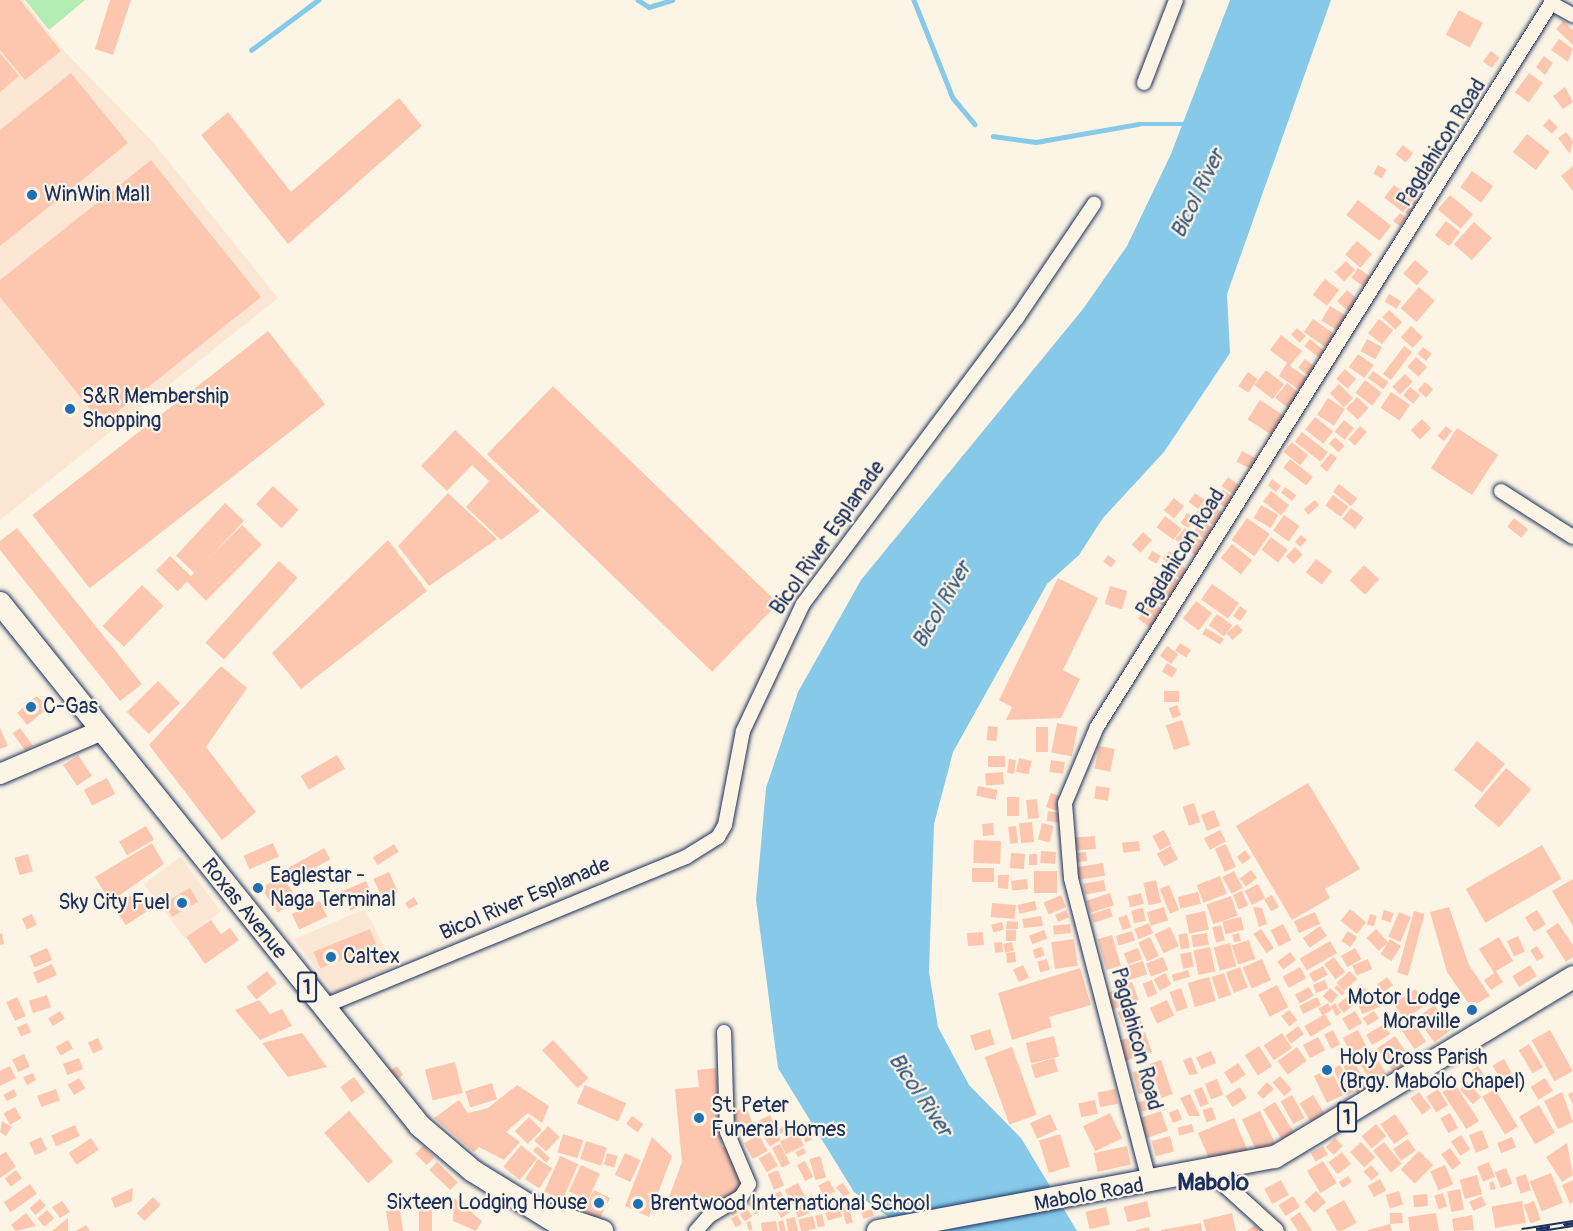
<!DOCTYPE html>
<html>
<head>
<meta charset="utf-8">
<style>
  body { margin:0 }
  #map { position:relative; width:1573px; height:1231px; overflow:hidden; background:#fcf5e5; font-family:Pangolin,sans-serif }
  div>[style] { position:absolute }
  .built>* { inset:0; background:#fce7d5; transform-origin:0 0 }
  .green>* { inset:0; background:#b4edb1 }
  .water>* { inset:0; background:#87c9e8 }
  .stream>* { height:4.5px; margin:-2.25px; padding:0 2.25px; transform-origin:2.25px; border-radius:2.25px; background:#87c9e8 }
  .building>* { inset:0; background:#fdc7af; transform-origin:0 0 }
  .roads { filter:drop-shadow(0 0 2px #1b2f5e) drop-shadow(0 0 2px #1b2f5e) }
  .minor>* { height:14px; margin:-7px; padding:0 7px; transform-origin:7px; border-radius:7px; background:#fcf5e5 }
  .tertiary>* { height:16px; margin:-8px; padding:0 8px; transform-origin:8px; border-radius:8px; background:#fcf5e5 }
  .secondary>* { height:20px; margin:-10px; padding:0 10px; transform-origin:10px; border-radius:10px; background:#fcf5e5 }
  .trunk>* { height:22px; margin:-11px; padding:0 11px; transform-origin:11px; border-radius:11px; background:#fcf5e5 }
  .rail>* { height:7px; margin-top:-3.5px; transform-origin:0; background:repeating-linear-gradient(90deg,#fcf5e5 0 14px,#1b2f5e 0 28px); box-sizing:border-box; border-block:2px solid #1b2f5e }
  .dots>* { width:16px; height:16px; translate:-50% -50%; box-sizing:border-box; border:3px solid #fcf5e5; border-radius:50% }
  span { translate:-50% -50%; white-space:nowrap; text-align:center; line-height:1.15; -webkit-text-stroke:4.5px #fcf5e5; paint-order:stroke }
  .shield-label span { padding:2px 4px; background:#fcf5e5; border:2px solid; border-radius:4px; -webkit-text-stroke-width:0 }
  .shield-label { font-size:20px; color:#1b2f5e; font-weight:700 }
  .street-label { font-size:21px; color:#1b2f5e }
  .poi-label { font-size:21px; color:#1b2f5e }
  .left { translate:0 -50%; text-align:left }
  .right { translate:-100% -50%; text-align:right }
  .water-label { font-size:22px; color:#365680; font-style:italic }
  .quarter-label { font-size:24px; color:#1b2f5e; font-weight:700 }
</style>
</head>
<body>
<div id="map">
  <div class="built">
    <div style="clip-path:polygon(0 0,23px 0,64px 51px,153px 142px,278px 298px,0 520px)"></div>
    <div style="left:180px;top:857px;width:68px;height:45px;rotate:53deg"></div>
    <div style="clip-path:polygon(365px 909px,394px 966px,334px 993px,294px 939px)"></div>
  </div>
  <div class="green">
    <div style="clip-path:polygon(25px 0,85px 0,49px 30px)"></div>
  </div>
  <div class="water">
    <div style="clip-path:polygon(1230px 0,1331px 0,1227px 294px,1230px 353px,1164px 452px,1103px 518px,1079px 555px,1047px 584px,953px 752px,934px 824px,929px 972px,938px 1027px,969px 1085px,1021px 1138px,1077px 1231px,908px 1231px,854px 1192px,778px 1068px,756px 900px,766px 788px,798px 692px,861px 580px,1083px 309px,1127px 246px,1171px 154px)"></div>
  </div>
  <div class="stream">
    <div style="left:638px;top:0;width:13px;rotate:32deg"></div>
    <div style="left:649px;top:7px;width:24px;rotate:-17deg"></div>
    <div style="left:914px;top:0;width:105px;rotate:68.3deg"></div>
    <div style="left:953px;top:98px;width:34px;rotate:50deg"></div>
    <div style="left:251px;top:50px;width:84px;rotate:-36.7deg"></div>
    <div style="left:993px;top:136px;width:43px;rotate:7.9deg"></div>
    <div style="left:1036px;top:142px;width:104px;rotate:-10deg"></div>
    <div style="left:1138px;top:124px;width:48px"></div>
  </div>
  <div class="building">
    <div style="clip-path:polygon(0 0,20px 0,61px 51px,25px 80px,0 50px)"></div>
    <div style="clip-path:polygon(110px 0,131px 0,113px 55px,95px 49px)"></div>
    <div style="left:1459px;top:10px;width:27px;height:28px;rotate:28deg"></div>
    <div style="clip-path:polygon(1563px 21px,1573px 30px,1573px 45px,1556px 29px)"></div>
    <div style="clip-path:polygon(1559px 39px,1573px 49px,1568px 62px,1551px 50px)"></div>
    <div style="left:1491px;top:51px;width:11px;height:13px;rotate:38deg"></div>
    <div style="clip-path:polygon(0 53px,19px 76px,0 92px)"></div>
    <div style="clip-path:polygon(1544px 56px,1553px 63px,1545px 75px,1536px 67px)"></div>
    <div style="clip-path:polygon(71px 73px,128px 143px,0 246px,0 130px)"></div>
    <div style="left:1529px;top:73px;width:17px;height:24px;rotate:36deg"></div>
    <div style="clip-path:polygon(1565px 87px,1573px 102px,1563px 109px,1553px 96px)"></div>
    <div style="clip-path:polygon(399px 98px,422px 126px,288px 244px,201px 135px,228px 112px,291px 192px)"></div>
    <div style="left:1549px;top:119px;width:12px;height:9px;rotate:42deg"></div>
    <div style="clip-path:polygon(1566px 132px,1573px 141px,1570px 154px,1558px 138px)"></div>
    <div style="left:1527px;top:134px;width:29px;height:23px;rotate:38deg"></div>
    <div style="left:1403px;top:145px;width:13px;height:12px;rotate:39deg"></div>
    <div style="clip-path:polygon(151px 160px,261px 297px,102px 424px,0 297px,0 280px)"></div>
    <div style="left:1378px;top:165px;width:10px;height:10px;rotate:29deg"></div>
    <div style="clip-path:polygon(1573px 166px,1573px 191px,1561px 176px)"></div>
    <div style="left:1472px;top:171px;width:26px;height:20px;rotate:36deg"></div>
    <div style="left:1409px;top:184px;width:13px;height:8px;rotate:39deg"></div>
    <div style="left:1394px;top:185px;width:24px;height:16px;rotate:38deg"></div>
    <div style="left:1450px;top:195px;width:30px;height:19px;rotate:40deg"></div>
    <div style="left:1358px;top:200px;width:42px;height:19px;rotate:38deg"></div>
    <div style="left:1415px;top:200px;width:13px;height:16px;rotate:39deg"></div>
    <div style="clip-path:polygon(1400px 213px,1406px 218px,1400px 226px,1393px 221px)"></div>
    <div style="left:1446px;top:221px;width:18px;height:18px;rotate:38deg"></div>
    <div style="left:1474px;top:222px;width:24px;height:30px;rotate:42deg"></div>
    <div style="left:1357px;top:241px;width:20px;height:18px;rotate:41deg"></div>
    <div style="left:1415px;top:260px;width:18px;height:18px;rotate:41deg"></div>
    <div style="left:1346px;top:261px;width:13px;height:16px;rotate:45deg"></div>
    <div style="left:1358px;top:268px;width:21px;height:12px;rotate:35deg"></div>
    <div style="left:1325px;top:279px;width:18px;height:20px;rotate:38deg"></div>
    <div style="left:1419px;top:287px;width:21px;height:28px;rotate:41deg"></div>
    <div style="left:1347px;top:290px;width:18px;height:15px;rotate:41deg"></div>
    <div style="left:1389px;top:294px;width:14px;height:9px;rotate:30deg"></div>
    <div style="left:1330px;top:306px;width:23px;height:17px;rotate:31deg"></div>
    <div style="left:1389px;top:310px;width:18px;height:10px;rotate:43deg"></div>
    <div style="left:1313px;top:319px;width:29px;height:16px;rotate:35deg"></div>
    <div style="left:1379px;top:319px;width:18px;height:18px;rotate:38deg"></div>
    <div style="left:1411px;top:326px;width:16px;height:15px;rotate:43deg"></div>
    <div style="left:1297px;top:328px;width:12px;height:9px;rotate:42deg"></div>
    <div style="left:268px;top:331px;width:93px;height:299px;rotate:52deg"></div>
    <div style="clip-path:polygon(1281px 335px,1302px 351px,1290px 366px,1309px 379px,1301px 391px,1279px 376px,1287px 363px,1270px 350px)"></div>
    <div style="left:1310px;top:339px;width:21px;height:9px;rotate:39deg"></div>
    <div style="left:1367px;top:339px;width:17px;height:14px;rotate:28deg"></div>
    <div style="left:1404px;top:346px;width:10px;height:35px;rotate:37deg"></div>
    <div style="left:1423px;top:347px;width:11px;height:9px;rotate:38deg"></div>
    <div style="left:1358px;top:354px;width:19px;height:16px;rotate:35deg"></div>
    <div style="left:1416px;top:357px;width:15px;height:13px;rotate:42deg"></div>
    <div style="left:1305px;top:359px;width:16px;height:11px;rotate:38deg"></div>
    <div style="left:1345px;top:369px;width:15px;height:13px;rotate:42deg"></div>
    <div style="left:1266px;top:370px;width:23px;height:19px;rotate:38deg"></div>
    <div style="left:1373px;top:371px;width:19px;height:9px;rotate:35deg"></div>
    <div style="left:1248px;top:372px;width:12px;height:17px;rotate:35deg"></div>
    <div style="left:1405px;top:374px;width:11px;height:18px;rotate:45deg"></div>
    <div style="left:1365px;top:380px;width:21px;height:16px;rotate:37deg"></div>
    <div style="left:1425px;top:382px;width:11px;height:11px;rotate:41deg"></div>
    <div style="left:1287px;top:383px;width:19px;height:19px;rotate:39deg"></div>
    <div style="left:1339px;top:384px;width:20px;height:13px;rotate:45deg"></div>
    <div style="left:553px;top:386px;width:313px;height:95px;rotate:44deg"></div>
    <div style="left:1410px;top:387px;width:13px;height:11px;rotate:39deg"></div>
    <div style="left:1391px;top:392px;width:23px;height:19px;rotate:34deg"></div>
    <div style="left:1357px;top:397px;width:16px;height:16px;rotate:43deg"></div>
    <div style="left:1328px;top:398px;width:20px;height:20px;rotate:33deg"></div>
    <div style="left:1260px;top:400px;width:31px;height:23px;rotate:33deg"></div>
    <div style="left:1315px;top:417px;width:23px;height:16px;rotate:38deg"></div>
    <div style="left:1422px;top:419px;width:13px;height:16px;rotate:45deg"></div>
    <div style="left:1344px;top:420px;width:13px;height:15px;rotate:39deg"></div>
    <div style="left:1360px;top:426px;width:9px;height:18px;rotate:41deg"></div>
    <div style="left:1446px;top:426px;width:8px;height:13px;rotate:40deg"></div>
    <div style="left:1457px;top:428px;width:49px;height:48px;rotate:33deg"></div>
    <div style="clip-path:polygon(455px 430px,540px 511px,501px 540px,466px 507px,494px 476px,489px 481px,472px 465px,447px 491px,421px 466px)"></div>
    <div style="left:1302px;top:432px;width:33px;height:12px;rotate:38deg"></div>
    <div style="left:1335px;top:437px;width:13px;height:9px;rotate:42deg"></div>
    <div style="left:1292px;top:442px;width:21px;height:13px;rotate:39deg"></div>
    <div style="left:1242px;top:451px;width:18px;height:12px;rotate:27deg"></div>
    <div style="clip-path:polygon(1331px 453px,1337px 458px,1327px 472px,1320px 466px)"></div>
    <div style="left:1290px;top:459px;width:29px;height:11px;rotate:38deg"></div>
    <div style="left:1228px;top:477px;width:14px;height:11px;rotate:36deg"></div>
    <div style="clip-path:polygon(1272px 479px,1281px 486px,1276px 492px,1268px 486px)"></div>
    <div style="left:1339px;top:484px;width:23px;height:10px;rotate:38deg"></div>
    <div style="left:273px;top:486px;width:35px;height:25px;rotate:43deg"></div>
    <div style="left:1285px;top:487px;width:14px;height:7px;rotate:36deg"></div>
    <div style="left:1223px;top:490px;width:18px;height:13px;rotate:34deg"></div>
    <div style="left:1271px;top:491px;width:23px;height:13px;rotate:38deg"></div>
    <div style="clip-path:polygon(448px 493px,497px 539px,429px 586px,398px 546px)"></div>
    <div style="left:1195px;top:493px;width:12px;height:11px;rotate:35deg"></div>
    <div style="left:1333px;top:495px;width:19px;height:13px;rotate:36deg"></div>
    <div style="left:1174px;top:498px;width:13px;height:16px;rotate:39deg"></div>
    <div style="left:1206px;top:500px;width:26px;height:16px;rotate:37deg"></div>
    <div style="clip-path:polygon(1315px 500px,1319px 505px,1308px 515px,1304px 509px)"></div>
    <div style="left:225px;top:503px;width:26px;height:72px;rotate:43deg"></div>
    <div style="left:1261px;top:505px;width:20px;height:15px;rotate:30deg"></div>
    <div style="left:1351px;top:508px;width:16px;height:14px;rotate:38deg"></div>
    <div style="left:1187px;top:513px;width:9px;height:12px;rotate:32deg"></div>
    <div style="left:1284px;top:515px;width:19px;height:19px;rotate:35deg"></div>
    <div style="left:1165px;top:516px;width:21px;height:14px;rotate:37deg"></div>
    <div style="left:1247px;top:518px;width:28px;height:27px;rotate:35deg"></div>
    <div style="left:1514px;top:518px;width:18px;height:11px;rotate:38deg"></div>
    <div style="left:1202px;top:520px;width:20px;height:14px;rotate:37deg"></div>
    <div style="left:242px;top:525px;width:28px;height:79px;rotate:45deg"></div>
    <div style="clip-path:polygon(17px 528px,142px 684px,120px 701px,0 550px,0 541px)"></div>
    <div style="left:1185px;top:528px;width:12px;height:15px;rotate:42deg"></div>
    <div style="left:1143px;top:532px;width:12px;height:17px;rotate:42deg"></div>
    <div style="clip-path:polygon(1301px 535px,1307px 540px,1300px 547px,1295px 542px)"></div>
    <div style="left:1196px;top:536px;width:17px;height:16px;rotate:36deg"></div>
    <div style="left:1271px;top:537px;width:21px;height:16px;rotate:37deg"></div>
    <div style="clip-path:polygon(388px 540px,427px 591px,301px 689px,272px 653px)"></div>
    <div style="left:1232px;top:544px;width:26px;height:18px;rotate:39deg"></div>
    <div style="left:1295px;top:547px;width:11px;height:13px;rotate:45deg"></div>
    <div style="left:1152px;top:551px;width:10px;height:9px;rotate:29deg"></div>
    <div style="left:1169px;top:551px;width:11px;height:10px;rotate:41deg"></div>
    <div style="left:1108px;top:555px;width:10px;height:8px;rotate:37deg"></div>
    <div style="left:170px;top:556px;width:30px;height:20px;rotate:44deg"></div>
    <div style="left:1316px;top:559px;width:20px;height:17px;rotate:37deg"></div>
    <div style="left:279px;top:561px;width:25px;height:110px;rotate:42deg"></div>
    <div style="left:1178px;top:563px;width:14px;height:11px;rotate:39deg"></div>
    <div style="left:1364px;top:565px;width:21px;height:21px;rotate:43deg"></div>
    <div style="left:1162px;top:569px;width:27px;height:19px;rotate:34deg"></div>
    <div style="clip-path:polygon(1058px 578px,1098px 598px,1063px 670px,1080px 679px,1061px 718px,1006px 720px,1012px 707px,999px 700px)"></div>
    <div style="left:1212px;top:584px;width:33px;height:19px;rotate:35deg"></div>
    <div style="left:142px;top:585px;width:30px;height:57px;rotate:44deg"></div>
    <div style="left:1110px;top:586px;width:18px;height:19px;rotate:16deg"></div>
    <div style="left:1153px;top:588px;width:21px;height:9px;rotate:35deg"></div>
    <div style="left:1151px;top:601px;width:17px;height:22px;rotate:36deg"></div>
    <div style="left:1196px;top:601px;width:20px;height:22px;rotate:37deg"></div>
    <div style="left:1240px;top:606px;width:9px;height:12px;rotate:36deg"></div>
    <div style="left:1217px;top:614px;width:19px;height:14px;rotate:36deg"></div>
    <div style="left:1237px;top:624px;width:9px;height:14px;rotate:49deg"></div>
    <div style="left:1206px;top:628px;width:21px;height:7px;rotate:31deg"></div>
    <div style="left:1180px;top:643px;width:13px;height:9px;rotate:32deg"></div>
    <div style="left:1167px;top:646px;width:14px;height:12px;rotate:36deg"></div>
    <div style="left:1167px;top:663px;width:12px;height:10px;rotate:31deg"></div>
    <div style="clip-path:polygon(221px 666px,247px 688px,206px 747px,256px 812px,222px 840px,149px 745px)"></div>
    <div style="left:158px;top:681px;width:31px;height:44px;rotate:45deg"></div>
    <div style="left:1164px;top:691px;width:15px;height:11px"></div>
    <div style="left:37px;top:696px;width:16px;height:26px;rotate:50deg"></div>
    <div style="left:1177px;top:705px;width:11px;height:9px;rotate:68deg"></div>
    <div style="left:1182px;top:720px;width:26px;height:17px;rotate:72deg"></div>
    <div style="left:1057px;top:723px;width:21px;height:30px;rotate:11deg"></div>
    <div style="left:988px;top:726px;width:10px;height:14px;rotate:6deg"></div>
    <div style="left:1036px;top:727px;width:12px;height:25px"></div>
    <div style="clip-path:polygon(0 728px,8px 746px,0 749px)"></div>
    <div style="left:20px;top:728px;width:22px;height:9px;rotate:54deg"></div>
    <div style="left:1477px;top:741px;width:36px;height:37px;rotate:39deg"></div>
    <div style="left:1099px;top:746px;width:16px;height:23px;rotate:11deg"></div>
    <div style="left:78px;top:755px;width:25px;height:18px;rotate:56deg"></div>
    <div style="left:337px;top:755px;width:16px;height:42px;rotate:60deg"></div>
    <div style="left:1005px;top:756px;width:11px;height:17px;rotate:90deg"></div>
    <div style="left:1019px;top:758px;width:13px;height:14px;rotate:13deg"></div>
    <div style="left:1009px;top:759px;width:7px;height:14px;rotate:8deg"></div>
    <div style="left:1051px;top:760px;width:14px;height:12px;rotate:8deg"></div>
    <div style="left:1506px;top:768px;width:33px;height:50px;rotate:40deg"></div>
    <div style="left:1003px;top:772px;width:12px;height:18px;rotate:85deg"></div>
    <div style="left:107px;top:778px;width:18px;height:26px;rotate:63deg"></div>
    <div style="clip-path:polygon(1308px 783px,1360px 869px,1325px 889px,1330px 898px,1292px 920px,1236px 826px)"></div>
    <div style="left:978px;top:786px;width:20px;height:10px;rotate:11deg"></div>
    <div style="left:1096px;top:786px;width:14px;height:13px;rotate:8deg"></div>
    <div style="left:1051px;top:793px;width:12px;height:15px;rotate:20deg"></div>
    <div style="left:1007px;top:797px;width:12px;height:19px"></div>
    <div style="left:1037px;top:799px;width:19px;height:11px;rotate:84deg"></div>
    <div style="left:1194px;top:803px;width:20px;height:12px;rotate:72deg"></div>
    <div style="left:1214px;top:810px;width:17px;height:14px;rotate:69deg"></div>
    <div style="left:1048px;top:811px;width:14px;height:10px;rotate:8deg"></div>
    <div style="left:1032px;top:822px;width:20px;height:13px;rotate:84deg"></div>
    <div style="left:993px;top:823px;width:12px;height:11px;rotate:85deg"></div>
    <div style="left:1042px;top:823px;width:12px;height:17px;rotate:14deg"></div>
    <div style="left:146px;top:826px;width:16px;height:31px;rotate:60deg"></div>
    <div style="left:1016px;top:826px;width:17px;height:8px;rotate:83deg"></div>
    <div style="left:1164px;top:830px;width:16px;height:13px;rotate:63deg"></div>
    <div style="left:1220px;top:830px;width:13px;height:18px;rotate:63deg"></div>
    <div style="left:1095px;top:836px;width:13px;height:25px;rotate:86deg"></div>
    <div style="left:974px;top:840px;width:27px;height:23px;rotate:2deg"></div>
    <div style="left:1139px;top:841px;width:10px;height:17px;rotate:84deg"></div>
    <div style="clip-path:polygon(152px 843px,164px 864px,110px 902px,95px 877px)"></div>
    <div style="left:273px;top:843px;width:15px;height:32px;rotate:67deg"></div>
    <div style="left:394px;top:844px;width:9px;height:25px;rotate:58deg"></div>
    <div style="left:1226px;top:844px;width:25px;height:12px;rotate:67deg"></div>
    <div style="left:1542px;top:845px;width:39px;height:88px;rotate:60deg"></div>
    <div style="left:1171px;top:846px;width:15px;height:16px;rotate:62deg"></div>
    <div style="left:324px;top:848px;width:13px;height:41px;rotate:61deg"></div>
    <div style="clip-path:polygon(1245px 850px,1251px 858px,1242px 864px,1237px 857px)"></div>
    <div style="left:1041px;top:851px;width:15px;height:12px;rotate:4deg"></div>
    <div style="left:1086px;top:852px;width:9px;height:15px;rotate:84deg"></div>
    <div style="left:1011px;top:853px;width:14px;height:15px;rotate:4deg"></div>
    <div style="left:28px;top:854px;width:18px;height:14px;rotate:74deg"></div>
    <div style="left:1029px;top:854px;width:8px;height:11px"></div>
    <div style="left:1103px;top:863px;width:13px;height:27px;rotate:81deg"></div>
    <div style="left:972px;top:868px;width:22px;height:14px"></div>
    <div style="left:1251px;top:870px;width:10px;height:14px;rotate:53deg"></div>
    <div style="left:1034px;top:871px;width:23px;height:22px"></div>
    <div style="left:1234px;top:871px;width:19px;height:13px;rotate:62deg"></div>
    <div style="left:389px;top:872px;width:22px;height:17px;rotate:66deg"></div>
    <div style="left:281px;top:875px;width:29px;height:24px;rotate:55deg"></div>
    <div style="clip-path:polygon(998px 875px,1009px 875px,1008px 889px,998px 888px)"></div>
    <div style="left:1220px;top:876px;width:19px;height:25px;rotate:69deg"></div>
    <div style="left:1027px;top:879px;width:10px;height:16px;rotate:84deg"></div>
    <div style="clip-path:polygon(1573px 879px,1573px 926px,1552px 891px)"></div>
    <div style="left:1104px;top:880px;width:11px;height:21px;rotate:80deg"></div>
    <div style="left:1156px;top:880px;width:23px;height:13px;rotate:77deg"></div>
    <div style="left:366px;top:881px;width:21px;height:26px;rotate:67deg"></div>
    <div style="left:1258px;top:884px;width:16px;height:15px;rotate:63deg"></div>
    <div style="left:1169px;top:885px;width:27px;height:10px;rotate:68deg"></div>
    <div style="left:190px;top:888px;width:16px;height:30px;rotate:60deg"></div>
    <div style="left:1242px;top:891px;width:16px;height:10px;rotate:68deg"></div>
    <div style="left:136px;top:892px;width:22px;height:27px;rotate:56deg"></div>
    <div style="left:1198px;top:892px;width:12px;height:21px;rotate:76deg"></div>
    <div style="left:1110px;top:893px;width:13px;height:25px;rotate:72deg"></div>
    <div style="left:1141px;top:893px;width:11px;height:14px;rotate:75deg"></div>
    <div style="left:1061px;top:895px;width:13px;height:19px;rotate:67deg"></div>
    <div style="left:1272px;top:895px;width:14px;height:9px;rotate:60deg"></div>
    <div style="left:1231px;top:896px;width:21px;height:26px;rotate:71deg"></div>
    <div style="clip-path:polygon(414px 897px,418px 904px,409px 909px,405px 903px)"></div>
    <div style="left:320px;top:901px;width:17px;height:31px;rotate:65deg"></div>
    <div style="left:1035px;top:901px;width:9px;height:18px;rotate:77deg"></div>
    <div style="left:992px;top:903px;width:24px;height:14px;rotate:5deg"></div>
    <div style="left:1164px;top:907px;width:14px;height:18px;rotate:73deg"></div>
    <div style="clip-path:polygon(1253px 907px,1262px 908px,1267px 924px,1259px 927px)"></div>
    <div style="clip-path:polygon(1449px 907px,1469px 965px,1490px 996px,1471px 1007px,1447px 972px,1430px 912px)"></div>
    <div style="left:1110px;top:908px;width:9px;height:20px;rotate:72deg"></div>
    <div style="left:1143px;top:908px;width:13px;height:12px;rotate:77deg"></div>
    <div style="left:1350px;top:909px;width:21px;height:15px;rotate:39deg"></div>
    <div style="left:1066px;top:910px;width:8px;height:12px;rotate:67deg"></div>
    <div style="left:1384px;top:910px;width:10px;height:10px;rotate:17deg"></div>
    <div style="left:1537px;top:910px;width:17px;height:14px;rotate:59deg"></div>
    <div style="left:1205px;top:911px;width:19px;height:20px;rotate:78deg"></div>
    <div style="left:1414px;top:911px;width:11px;height:64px;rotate:15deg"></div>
    <div style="left:1315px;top:912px;width:13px;height:23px;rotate:67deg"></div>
    <div style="left:1399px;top:912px;width:13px;height:27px;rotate:23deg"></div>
    <div style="left:32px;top:914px;width:12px;height:11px;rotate:66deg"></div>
    <div style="left:1370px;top:914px;width:7px;height:11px;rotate:16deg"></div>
    <div style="left:1127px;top:915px;width:13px;height:9px;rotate:72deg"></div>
    <div style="clip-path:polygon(1041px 916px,1043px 926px,1024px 928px,1022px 919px)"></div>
    <div style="left:1241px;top:917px;width:13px;height:19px;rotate:77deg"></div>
    <div style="clip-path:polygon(211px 920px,221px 934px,230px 928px,239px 940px,205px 964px,186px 937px)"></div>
    <div style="clip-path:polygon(1007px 921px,1018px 922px,1018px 929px,1006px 929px)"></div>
    <div style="left:1002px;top:922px;width:8px;height:11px;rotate:76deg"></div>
    <div style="left:1149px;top:923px;width:11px;height:16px;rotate:68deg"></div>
    <div style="clip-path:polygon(1558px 923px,1573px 945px,1573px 957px,1566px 962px,1546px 931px)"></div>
    <div style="left:1070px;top:924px;width:9px;height:17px;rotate:84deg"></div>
    <div style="left:1283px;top:924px;width:18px;height:14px;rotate:63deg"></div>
    <div style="left:1221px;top:925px;width:16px;height:9px;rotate:76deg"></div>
    <div style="left:1320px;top:926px;width:12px;height:21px;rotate:55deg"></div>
    <div style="left:1170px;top:927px;width:21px;height:17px;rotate:65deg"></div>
    <div style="left:370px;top:929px;width:18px;height:61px;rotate:68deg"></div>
    <div style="left:1261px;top:929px;width:23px;height:9px;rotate:56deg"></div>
    <div style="left:1376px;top:929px;width:18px;height:13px;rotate:47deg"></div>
    <div style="left:1006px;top:930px;width:10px;height:11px"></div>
    <div style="left:1044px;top:930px;width:9px;height:16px;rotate:69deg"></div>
    <div style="left:1132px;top:931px;width:10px;height:17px;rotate:73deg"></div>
    <div style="left:1348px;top:931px;width:11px;height:12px;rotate:34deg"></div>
    <div style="left:983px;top:932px;width:13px;height:16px;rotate:86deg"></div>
    <div style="clip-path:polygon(2px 933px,4px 944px,0 945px,0 934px)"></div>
    <div style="left:1187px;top:933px;width:15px;height:9px;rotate:79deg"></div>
    <div style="left:1207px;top:933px;width:12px;height:16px;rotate:81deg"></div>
    <div style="left:1239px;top:933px;width:8px;height:7px;rotate:76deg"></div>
    <div style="left:1112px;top:935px;width:32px;height:15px;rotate:74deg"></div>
    <div style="left:1518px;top:936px;width:17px;height:12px;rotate:66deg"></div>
    <div style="left:1150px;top:937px;width:21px;height:13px;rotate:65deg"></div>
    <div style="clip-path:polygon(1499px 937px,1513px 961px,1496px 971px,1503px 982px,1491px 990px,1484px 980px,1494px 973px,1479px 949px)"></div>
    <div style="left:1074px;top:939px;width:27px;height:23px;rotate:82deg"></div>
    <div style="left:1390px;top:939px;width:13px;height:18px;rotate:32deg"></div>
    <div style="left:1249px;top:940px;width:20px;height:18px;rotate:72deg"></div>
    <div style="left:1330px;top:941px;width:14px;height:35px;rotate:60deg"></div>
    <div style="left:1002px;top:942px;width:10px;height:8px;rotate:84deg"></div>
    <div style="left:1012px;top:942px;width:9px;height:9px;rotate:77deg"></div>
    <div style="left:1230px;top:943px;width:24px;height:17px;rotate:75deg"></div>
    <div style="left:1537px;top:946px;width:13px;height:8px;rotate:58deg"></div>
    <div style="left:1042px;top:947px;width:9px;height:10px;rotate:72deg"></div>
    <div style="left:1210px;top:947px;width:25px;height:17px;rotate:78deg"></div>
    <div style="left:47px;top:948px;width:13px;height:19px;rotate:67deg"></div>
    <div style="left:1138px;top:948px;width:12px;height:15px;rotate:70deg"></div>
    <div style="left:1355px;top:948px;width:13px;height:16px;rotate:61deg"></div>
    <div style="left:1015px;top:952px;width:10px;height:9px;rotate:84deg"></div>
    <div style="left:1191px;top:952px;width:15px;height:11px;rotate:79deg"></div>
    <div style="left:1290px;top:952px;width:10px;height:16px;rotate:53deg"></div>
    <div style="left:1163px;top:957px;width:14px;height:18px;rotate:69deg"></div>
    <div style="left:1334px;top:957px;width:19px;height:12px;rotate:54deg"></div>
    <div style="left:1047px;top:959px;width:11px;height:10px;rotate:75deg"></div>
    <div style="left:1262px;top:959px;width:23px;height:21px;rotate:67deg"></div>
    <div style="left:1368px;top:959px;width:11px;height:17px;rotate:68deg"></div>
    <div style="left:1143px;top:961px;width:14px;height:22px;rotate:73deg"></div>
    <div style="left:52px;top:964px;width:12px;height:21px;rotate:66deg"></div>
    <div style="left:1023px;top:965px;width:14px;height:11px;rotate:65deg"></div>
    <div style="left:1530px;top:965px;width:13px;height:21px;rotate:58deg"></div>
    <div style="left:1323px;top:966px;width:10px;height:16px;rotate:61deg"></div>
    <div style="left:1240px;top:967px;width:22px;height:15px;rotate:69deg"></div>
    <div style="left:1300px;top:967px;width:13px;height:20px;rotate:61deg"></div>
    <div style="clip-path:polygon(1080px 968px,1091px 1005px,1049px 1017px,1052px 1027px,1012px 1040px,998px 993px)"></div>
    <div style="left:1188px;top:970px;width:7px;height:17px;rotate:74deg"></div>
    <div style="left:267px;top:971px;width:16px;height:26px;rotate:52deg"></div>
    <div style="left:1350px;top:971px;width:11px;height:18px;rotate:49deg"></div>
    <div style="left:1165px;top:973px;width:13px;height:13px;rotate:61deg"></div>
    <div style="left:1224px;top:973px;width:23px;height:13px;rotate:72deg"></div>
    <div style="left:1209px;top:977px;width:25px;height:22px;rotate:74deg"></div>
    <div style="left:1387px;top:977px;width:10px;height:12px;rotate:53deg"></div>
    <div style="left:1152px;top:980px;width:15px;height:10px;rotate:70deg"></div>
    <div style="left:1325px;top:980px;width:9px;height:13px;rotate:69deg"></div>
    <div style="left:1132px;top:982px;width:19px;height:12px;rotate:69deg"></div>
    <div style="left:1277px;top:985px;width:25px;height:21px;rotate:63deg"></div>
    <div style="left:1337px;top:985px;width:11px;height:4px;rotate:45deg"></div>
    <div style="left:1309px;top:987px;width:10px;height:16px;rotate:61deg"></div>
    <div style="left:1181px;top:988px;width:21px;height:12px;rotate:71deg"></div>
    <div style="left:1330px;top:988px;width:11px;height:11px;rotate:41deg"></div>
    <div style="left:1365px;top:988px;width:9px;height:12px;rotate:58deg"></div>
    <div style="left:1118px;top:989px;width:17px;height:14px;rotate:69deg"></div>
    <div style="left:1415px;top:989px;width:19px;height:26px;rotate:55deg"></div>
    <div style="left:47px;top:995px;width:13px;height:19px;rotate:72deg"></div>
    <div style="clip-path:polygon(1348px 996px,1357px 1002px,1344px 1013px,1337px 1005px)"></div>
    <div style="left:1374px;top:996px;width:12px;height:18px;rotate:66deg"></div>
    <div style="left:17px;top:997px;width:21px;height:12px;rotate:65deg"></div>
    <div style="left:1317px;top:997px;width:9px;height:20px;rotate:63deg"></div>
    <div style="clip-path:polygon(259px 1000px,270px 1014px,282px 1009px,292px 1026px,260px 1040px,235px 1010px)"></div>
    <div style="left:1167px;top:1000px;width:17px;height:19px;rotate:65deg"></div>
    <div style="left:1328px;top:1003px;width:8px;height:11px;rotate:60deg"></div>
    <div style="clip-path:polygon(1335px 1003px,1341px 1013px,1336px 1016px,1331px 1006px)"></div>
    <div style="left:1134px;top:1005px;width:20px;height:18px;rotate:66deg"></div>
    <div style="left:1434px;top:1005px;width:30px;height:22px;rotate:53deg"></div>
    <div style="left:1289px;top:1010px;width:13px;height:10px;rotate:51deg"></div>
    <div style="left:60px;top:1011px;width:9px;height:14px;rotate:58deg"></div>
    <div style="left:1355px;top:1011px;width:14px;height:15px;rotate:60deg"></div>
    <div style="left:1374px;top:1011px;width:9px;height:13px;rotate:58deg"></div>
    <div style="left:1325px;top:1014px;width:12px;height:24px;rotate:59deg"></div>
    <div style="left:1411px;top:1019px;width:27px;height:14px;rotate:56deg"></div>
    <div style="left:27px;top:1023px;width:10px;height:11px;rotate:66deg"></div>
    <div style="left:1384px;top:1024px;width:12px;height:21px;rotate:59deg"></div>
    <div style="left:1298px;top:1026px;width:10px;height:16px;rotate:53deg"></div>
    <div style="left:990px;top:1029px;width:16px;height:21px;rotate:72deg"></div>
    <div style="left:1333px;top:1030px;width:16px;height:10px;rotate:63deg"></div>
    <div style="left:1358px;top:1030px;width:18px;height:17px;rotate:63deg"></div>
    <div style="left:1550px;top:1030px;width:47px;height:21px;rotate:61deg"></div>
    <div style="left:1145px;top:1032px;width:21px;height:28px;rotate:71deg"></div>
    <div style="clip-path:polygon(302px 1033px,327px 1067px,288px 1077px,262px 1043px)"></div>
    <div style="left:1282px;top:1033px;width:18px;height:22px;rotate:56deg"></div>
    <div style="left:1054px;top:1036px;width:21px;height:29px;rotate:76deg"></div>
    <div style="left:1395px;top:1036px;width:29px;height:22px;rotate:55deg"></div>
    <div style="left:1318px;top:1037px;width:15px;height:17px;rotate:62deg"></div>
    <div style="left:98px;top:1038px;width:12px;height:11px;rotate:66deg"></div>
    <div style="left:68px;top:1040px;width:10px;height:14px;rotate:61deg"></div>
    <div style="left:553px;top:1040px;width:52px;height:15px;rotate:47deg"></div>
    <div style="left:1529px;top:1044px;width:27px;height:12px;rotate:59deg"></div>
    <div style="left:1259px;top:1046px;width:24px;height:17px;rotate:57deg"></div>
    <div style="left:1012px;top:1047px;width:72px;height:29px;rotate:70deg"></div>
    <div style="left:1297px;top:1047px;width:17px;height:24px;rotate:54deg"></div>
    <div style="left:1211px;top:1051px;width:13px;height:16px;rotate:67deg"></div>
    <div style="left:1372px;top:1051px;width:31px;height:17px;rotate:58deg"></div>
    <div style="left:24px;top:1054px;width:14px;height:13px;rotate:65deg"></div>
    <div style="clip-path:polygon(1191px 1057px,1198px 1074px,1189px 1075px,1183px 1060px)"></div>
    <div style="left:79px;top:1058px;width:12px;height:17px;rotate:70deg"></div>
    <div style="left:1054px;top:1058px;width:14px;height:24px;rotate:73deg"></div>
    <div style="left:1504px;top:1059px;width:21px;height:13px;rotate:61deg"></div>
    <div style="left:1161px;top:1060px;width:36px;height:12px;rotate:71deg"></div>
    <div style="left:1354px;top:1061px;width:31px;height:12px;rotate:63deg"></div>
    <div style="left:455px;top:1062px;width:32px;height:31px;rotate:76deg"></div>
    <div style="left:1238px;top:1063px;width:14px;height:17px;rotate:56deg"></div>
    <div style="left:1340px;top:1065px;width:30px;height:8px;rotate:63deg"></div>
    <div style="clip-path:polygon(10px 1066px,16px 1078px,0 1086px,0 1071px)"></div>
    <div style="left:397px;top:1066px;width:11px;height:9px;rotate:56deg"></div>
    <div style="left:1478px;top:1066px;width:22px;height:12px;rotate:56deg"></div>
    <div style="clip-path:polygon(716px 1068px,722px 1147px,728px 1147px,745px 1181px,742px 1192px,710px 1204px,706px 1213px,690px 1206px,692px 1201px,669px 1197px,682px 1162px,675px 1089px,699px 1087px,697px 1070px)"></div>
    <div style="left:1148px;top:1068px;width:23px;height:16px;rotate:75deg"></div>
    <div style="left:1330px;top:1068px;width:30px;height:18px;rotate:64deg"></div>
    <div style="clip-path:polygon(33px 1073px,36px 1080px,27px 1085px,23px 1077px)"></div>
    <div style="left:1280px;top:1076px;width:18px;height:10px;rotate:49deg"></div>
    <div style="left:354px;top:1077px;width:19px;height:17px;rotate:54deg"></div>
    <div style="left:79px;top:1078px;width:12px;height:13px;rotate:59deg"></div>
    <div style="left:1545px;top:1078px;width:15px;height:17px;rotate:58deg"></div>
    <div style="left:1217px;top:1079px;width:17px;height:13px;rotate:69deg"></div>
    <div style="clip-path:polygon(1267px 1082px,1274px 1089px,1263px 1099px,1257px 1093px)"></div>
    <div style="left:1468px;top:1082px;width:20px;height:11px;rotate:49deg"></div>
    <div style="left:492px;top:1083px;width:17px;height:28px;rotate:73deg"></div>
    <div style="left:1455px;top:1084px;width:44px;height:15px;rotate:57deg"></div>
    <div style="clip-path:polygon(517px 1085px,549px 1106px,542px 1123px,528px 1113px,506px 1132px,520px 1142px,504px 1160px,479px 1147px,474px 1152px,434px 1118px,459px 1100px,468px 1113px,488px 1108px)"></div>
    <div style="left:585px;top:1085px;width:45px;height:20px;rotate:24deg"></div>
    <div style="left:1202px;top:1087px;width:18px;height:9px;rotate:68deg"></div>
    <div style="left:1240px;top:1087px;width:13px;height:17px;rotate:58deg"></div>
    <div style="clip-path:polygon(14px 1089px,17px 1096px,7px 1101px,3px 1095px)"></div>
    <div style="left:56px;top:1089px;width:12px;height:20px;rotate:70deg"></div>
    <div style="left:1115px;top:1089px;width:15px;height:18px;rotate:79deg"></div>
    <div style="left:1438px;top:1089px;width:19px;height:14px;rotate:58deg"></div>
    <div style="left:1495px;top:1089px;width:44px;height:15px;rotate:59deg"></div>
    <div style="left:1419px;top:1092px;width:20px;height:11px;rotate:53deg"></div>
    <div style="clip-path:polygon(1562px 1092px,1573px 1122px,1558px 1129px,1544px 1101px)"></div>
    <div style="clip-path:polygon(1573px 1092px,1573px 1105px,1568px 1094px)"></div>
    <div style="clip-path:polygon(1190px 1094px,1200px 1116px,1189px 1116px,1180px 1098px)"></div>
    <div style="left:1292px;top:1095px;width:26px;height:13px;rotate:61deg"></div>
    <div style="left:1313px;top:1095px;width:22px;height:16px;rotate:58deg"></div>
    <div style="left:1156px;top:1097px;width:10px;height:19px;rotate:73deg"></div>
    <div style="left:1095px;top:1100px;width:14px;height:17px;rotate:78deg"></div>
    <div style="left:1275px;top:1102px;width:36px;height:14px;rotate:58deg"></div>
    <div style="left:1539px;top:1105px;width:32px;height:23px;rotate:60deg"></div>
    <div style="left:15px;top:1107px;width:13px;height:13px;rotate:61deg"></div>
    <div style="left:746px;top:1107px;width:24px;height:15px;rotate:68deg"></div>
    <div style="left:1212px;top:1107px;width:13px;height:10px;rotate:72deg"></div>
    <div style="left:1178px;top:1109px;width:11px;height:10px;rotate:68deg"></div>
    <div style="left:349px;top:1111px;width:67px;height:33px;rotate:49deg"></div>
    <div style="left:1161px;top:1111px;width:21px;height:23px;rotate:71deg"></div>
    <div style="left:1260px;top:1111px;width:35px;height:20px;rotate:65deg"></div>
    <div style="left:1110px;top:1113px;width:28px;height:30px;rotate:64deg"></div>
    <div style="left:1450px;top:1113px;width:17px;height:11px;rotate:62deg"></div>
    <div style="left:1050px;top:1114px;width:17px;height:22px;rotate:65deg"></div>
    <div style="left:1395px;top:1114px;width:24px;height:18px;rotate:55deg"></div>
    <div style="left:770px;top:1115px;width:11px;height:18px;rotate:63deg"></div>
    <div style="left:632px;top:1116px;width:14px;height:10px;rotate:36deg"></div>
    <div style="left:529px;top:1117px;width:18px;height:20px;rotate:45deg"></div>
    <div style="clip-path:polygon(1234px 1118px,1250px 1156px,1210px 1161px,1198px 1133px)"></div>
    <div style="clip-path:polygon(2px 1121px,12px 1127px,6px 1136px,0 1132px)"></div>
    <div style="clip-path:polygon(789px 1123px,792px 1127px,780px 1134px,778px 1130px)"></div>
    <div style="left:1192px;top:1124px;width:8px;height:15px;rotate:76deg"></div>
    <div style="left:1376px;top:1124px;width:16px;height:19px;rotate:50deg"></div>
    <div style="left:75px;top:1125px;width:12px;height:26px;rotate:66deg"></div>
    <div style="left:548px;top:1126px;width:16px;height:20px;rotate:43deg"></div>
    <div style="left:805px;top:1126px;width:15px;height:7px;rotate:62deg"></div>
    <div style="left:773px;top:1127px;width:15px;height:13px;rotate:58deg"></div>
    <div style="clip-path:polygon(792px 1129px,795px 1133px,787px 1137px,785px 1133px)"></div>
    <div style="left:1482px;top:1130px;width:19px;height:14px;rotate:69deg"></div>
    <div style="left:798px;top:1133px;width:14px;height:20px;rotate:65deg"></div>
    <div style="left:563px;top:1134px;width:21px;height:19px;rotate:17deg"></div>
    <div style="left:1060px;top:1134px;width:34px;height:22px;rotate:73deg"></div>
    <div style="left:759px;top:1135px;width:18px;height:17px;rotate:61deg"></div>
    <div style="left:1461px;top:1135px;width:17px;height:12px;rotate:57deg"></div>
    <div style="left:1170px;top:1136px;width:16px;height:19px;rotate:75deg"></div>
    <div style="left:41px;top:1137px;width:14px;height:13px;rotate:65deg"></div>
    <div style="clip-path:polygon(652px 1137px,672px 1156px,649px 1217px,625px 1206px)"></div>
    <div style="left:1512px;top:1137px;width:11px;height:16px;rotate:68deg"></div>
    <div style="left:91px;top:1138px;width:14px;height:27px;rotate:56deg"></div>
    <div style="left:1335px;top:1138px;width:11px;height:13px;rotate:45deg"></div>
    <div style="left:1408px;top:1139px;width:14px;height:18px;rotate:56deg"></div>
    <div style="left:586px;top:1141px;width:22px;height:19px;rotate:18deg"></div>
    <div style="left:1361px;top:1142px;width:21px;height:15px;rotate:47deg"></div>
    <div style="left:1384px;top:1142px;width:28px;height:14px;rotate:51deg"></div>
    <div style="clip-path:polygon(1567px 1143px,1573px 1175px,1562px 1182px,1546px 1157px)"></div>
    <div style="left:780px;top:1144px;width:22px;height:9px;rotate:63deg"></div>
    <div style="left:521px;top:1145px;width:21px;height:28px;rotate:39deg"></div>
    <div style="left:423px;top:1146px;width:16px;height:11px;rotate:45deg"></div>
    <div style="left:537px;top:1146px;width:18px;height:6px;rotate:43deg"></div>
    <div style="left:1127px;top:1146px;width:19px;height:34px;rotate:78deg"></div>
    <div style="left:1323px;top:1146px;width:10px;height:14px;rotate:61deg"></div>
    <div style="clip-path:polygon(804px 1148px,806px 1153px,798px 1157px,795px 1152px)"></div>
    <div style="left:1450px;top:1148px;width:19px;height:11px;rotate:54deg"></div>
    <div style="left:1419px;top:1151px;width:20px;height:26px;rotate:45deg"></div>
    <div style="clip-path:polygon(6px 1152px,16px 1167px,0 1178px,0 1155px)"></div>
    <div style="left:770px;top:1152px;width:16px;height:13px;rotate:60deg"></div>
    <div style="left:1342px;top:1152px;width:15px;height:17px;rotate:53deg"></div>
    <div style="left:607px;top:1153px;width:11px;height:12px;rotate:15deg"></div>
    <div style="left:625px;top:1153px;width:17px;height:24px;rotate:25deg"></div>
    <div style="left:560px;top:1156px;width:20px;height:39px;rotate:24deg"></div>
    <div style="left:820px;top:1156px;width:22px;height:11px;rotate:74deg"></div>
    <div style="left:538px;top:1159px;width:17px;height:24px;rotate:33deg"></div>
    <div style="left:805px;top:1161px;width:18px;height:9px;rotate:63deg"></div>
    <div style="left:1323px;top:1161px;width:26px;height:19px;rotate:58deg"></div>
    <div style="left:437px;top:1162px;width:29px;height:11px;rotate:44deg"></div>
    <div style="left:1489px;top:1162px;width:16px;height:13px;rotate:68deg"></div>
    <div style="left:581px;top:1165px;width:21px;height:29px;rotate:25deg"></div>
    <div style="left:1371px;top:1165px;width:12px;height:10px;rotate:48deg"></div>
    <div style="left:1445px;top:1165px;width:21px;height:16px;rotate:67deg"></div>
    <div style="left:1506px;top:1168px;width:17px;height:12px;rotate:69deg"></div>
    <div style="left:16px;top:1170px;width:10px;height:14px;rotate:53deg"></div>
    <div style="left:778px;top:1170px;width:17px;height:11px;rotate:69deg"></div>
    <div style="left:1551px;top:1173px;width:32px;height:23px;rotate:68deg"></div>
    <div style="left:1526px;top:1174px;width:17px;height:11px;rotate:73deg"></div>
    <div style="left:1477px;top:1175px;width:20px;height:18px;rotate:75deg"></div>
    <div style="left:1348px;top:1176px;width:7px;height:11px;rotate:56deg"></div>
    <div style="left:1380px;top:1179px;width:13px;height:14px;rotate:61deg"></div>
    <div style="left:829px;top:1180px;width:13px;height:12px;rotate:63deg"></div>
    <div style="left:1281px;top:1180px;width:17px;height:19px;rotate:62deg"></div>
    <div style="clip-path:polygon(1573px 1180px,1573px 1202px,1570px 1204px,1562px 1185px)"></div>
    <div style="clip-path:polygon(1493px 1181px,1496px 1189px,1491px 1190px,1489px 1183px)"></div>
    <div style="left:798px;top:1183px;width:17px;height:15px;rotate:62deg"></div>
    <div style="clip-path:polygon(843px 1183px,850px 1193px,844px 1197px,836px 1187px)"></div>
    <div style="left:30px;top:1184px;width:12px;height:32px;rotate:55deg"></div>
    <div style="clip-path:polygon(133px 1188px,132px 1201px,115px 1208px,111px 1198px)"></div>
    <div style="left:1460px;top:1189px;width:21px;height:13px;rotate:79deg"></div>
    <div style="left:594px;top:1190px;width:18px;height:24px;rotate:27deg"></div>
    <div style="left:780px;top:1191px;width:23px;height:14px;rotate:56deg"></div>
    <div style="left:1316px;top:1191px;width:15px;height:16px;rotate:48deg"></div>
    <div style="left:1399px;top:1191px;width:14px;height:14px;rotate:73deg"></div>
    <div style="left:1443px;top:1193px;width:14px;height:9px;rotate:73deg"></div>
    <div style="left:1427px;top:1194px;width:12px;height:14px;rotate:85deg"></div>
    <div style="left:818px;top:1196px;width:9px;height:10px;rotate:58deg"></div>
    <div style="left:1293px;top:1196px;width:13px;height:17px;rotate:58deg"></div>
    <div style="left:1482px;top:1196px;width:10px;height:14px;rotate:66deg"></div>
    <div style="left:153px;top:1197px;width:11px;height:23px;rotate:45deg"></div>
    <div style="left:758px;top:1197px;width:13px;height:12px;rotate:58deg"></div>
    <div style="clip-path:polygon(454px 1198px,482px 1221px,476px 1231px,453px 1221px)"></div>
    <div style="left:40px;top:1199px;width:9px;height:14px;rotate:49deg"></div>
    <div style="left:419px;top:1199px;width:13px;height:32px"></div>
    <div style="left:857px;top:1200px;width:11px;height:6px;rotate:80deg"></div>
    <div style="left:1344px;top:1200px;width:26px;height:21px;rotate:61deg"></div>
    <div style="clip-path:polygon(62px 1201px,70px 1212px,60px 1218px,52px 1207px)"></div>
    <div style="left:1147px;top:1201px;width:16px;height:24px;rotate:76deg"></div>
    <div style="left:1522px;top:1201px;width:22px;height:31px;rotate:80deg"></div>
    <div style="left:1534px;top:1201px;width:20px;height:11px;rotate:70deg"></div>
    <div style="left:805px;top:1203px;width:11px;height:12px;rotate:68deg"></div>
    <div style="left:838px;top:1203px;width:14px;height:15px;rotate:73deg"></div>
    <div style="clip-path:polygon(734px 1206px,738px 1212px,733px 1216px,728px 1210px)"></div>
    <div style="left:849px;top:1206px;width:17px;height:7px;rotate:77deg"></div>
    <div style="left:1106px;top:1207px;width:18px;height:21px;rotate:77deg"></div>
    <div style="left:747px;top:1209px;width:9px;height:9px;rotate:54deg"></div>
    <div style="left:872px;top:1209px;width:7px;height:11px;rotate:74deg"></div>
    <div style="left:47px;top:1210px;width:11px;height:13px;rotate:49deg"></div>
    <div style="clip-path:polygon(400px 1210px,403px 1231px,389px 1231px,386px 1211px)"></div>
    <div style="clip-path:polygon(1300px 1212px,1312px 1231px,1298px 1231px,1290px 1219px)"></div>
    <div style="clip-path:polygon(26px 1213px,36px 1226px,16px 1231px,11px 1225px)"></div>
    <div style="clip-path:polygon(1232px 1213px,1236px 1231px,1206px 1231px,1203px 1220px)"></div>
    <div style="clip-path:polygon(1390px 1213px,1402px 1213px,1403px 1223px,1390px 1224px)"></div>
    <div style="clip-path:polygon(1436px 1213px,1439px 1231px,1410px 1231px,1408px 1217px)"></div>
    <div style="left:822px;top:1214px;width:12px;height:7px;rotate:76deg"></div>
    <div style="left:737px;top:1215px;width:10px;height:7px;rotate:61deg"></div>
    <div style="clip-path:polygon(1472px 1215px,1474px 1230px,1454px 1231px,1452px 1219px)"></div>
    <div style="left:813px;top:1216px;width:13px;height:15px;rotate:77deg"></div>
    <div style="clip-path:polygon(795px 1217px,798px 1231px,788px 1231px,786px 1219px)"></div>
    <div style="clip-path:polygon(68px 1218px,68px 1231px,52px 1231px)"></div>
    <div style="clip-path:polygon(783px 1220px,786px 1231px,780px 1231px,778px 1222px)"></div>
    <div style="left:750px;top:1221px;width:9px;height:4px;rotate:72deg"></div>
    <div style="clip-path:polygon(776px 1221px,778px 1231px,762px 1231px,761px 1223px)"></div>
    <div style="clip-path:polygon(1201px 1223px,1202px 1231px,1161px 1231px,1161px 1230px)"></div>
    <div style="clip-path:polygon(1390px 1224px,1392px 1231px,1368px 1231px,1368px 1230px)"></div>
    <div style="clip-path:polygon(86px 1225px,90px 1231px,76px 1231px)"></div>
    <div style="clip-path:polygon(1255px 1225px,1260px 1231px,1247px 1231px)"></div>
    <div style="clip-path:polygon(1149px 1227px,1150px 1231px,1136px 1231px,1136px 1230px)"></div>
  </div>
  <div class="roads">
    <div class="minor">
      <div style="left:1551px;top:3px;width:25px;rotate:29deg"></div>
      <div style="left:1144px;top:83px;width:89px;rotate:-68.9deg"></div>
      <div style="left:1501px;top:491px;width:85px;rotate:32.6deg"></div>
      <div style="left:322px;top:1007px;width:394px;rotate:-22.4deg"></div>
      <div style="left:686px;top:857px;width:38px;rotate:-32deg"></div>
      <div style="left:718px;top:837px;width:14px;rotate:-60deg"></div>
      <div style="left:725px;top:825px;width:96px;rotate:-79.2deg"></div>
      <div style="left:743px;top:731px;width:140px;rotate:-64.7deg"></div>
      <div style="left:803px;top:604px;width:357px;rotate:-53.2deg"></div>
      <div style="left:1017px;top:318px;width:138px;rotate:-56deg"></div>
      <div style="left:1150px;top:1184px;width:316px;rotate:-104.5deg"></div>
      <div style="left:1071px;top:878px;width:75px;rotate:-94.6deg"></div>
      <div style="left:1065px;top:803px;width:82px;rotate:-67.2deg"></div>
      <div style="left:1097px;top:727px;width:858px;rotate:-57.9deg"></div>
      <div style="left:696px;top:1231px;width:20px;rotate:-49deg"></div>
      <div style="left:709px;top:1216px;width:37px;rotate:-31deg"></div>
      <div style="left:741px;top:1197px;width:15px;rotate:-58deg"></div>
      <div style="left:749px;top:1184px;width:56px;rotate:-112.9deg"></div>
      <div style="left:727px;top:1132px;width:100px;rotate:-91.7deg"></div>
    </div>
    <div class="tertiary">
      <div style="left:1212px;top:1173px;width:86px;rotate:42.2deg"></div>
    </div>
    <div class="secondary">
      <div style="left:0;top:774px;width:111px;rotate:-23.3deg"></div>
    </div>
    <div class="trunk">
      <div style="left:0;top:603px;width:671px;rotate:51.23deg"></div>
      <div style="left:420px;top:1126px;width:70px;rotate:40.3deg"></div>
      <div style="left:473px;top:1171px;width:114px;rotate:31.7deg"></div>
      <div style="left:554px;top:1215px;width:51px;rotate:18.4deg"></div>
      <div style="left:878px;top:1231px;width:404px;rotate:-10.6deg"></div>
      <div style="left:1275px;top:1157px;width:348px;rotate:-31.1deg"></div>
    </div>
  </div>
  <div class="rail">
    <div style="left:1522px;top:1231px;width:52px;rotate:-8.9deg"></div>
  </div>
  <div class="dots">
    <div style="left:32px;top:195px;background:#1f6fb2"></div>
    <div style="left:70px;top:409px;background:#1f6fb2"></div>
    <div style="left:31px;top:707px;background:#1f6fb2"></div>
    <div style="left:258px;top:888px;background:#1f6fb2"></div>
    <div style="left:182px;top:903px;background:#1f6fb2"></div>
    <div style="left:331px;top:957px;background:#1f6fb2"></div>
    <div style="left:1472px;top:1010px;background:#1f6fb2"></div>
    <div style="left:1327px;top:1070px;background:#1f6fb2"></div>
    <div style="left:699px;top:1118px;background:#1f6fb2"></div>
    <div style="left:599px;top:1203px;background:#1f6fb2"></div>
    <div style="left:638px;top:1204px;background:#1f6fb2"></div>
  </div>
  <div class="shield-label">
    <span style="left:307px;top:987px">1</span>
    <span style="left:1347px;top:1117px">1</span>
  </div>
  <div class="street-label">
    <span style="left:1442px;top:143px;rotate:-58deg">Pagdahicon Road</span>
    <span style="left:828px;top:538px;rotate:-55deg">Bicol River Esplanade</span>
    <span style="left:1181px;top:553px;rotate:-58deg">Pagdahicon Road</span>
    <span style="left:525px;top:899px;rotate:-23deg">Bicol River Esplanade</span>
    <span style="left:244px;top:909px;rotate:51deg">Roxas Avenue</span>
    <span style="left:1136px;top:1039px;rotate:75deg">Pagdahicon Road</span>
    <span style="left:1089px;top:1195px;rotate:-10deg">Mabolo Road</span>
  </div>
  <div class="poi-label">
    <span class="left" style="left:44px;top:195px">WinWin Mall</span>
    <span class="left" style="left:82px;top:409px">S&amp;R Membership<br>Shopping</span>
    <span class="left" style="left:43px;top:707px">C-Gas</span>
    <span class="left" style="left:270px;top:888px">Eaglestar -<br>Naga Terminal</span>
    <span class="right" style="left:170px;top:903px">Sky City Fuel</span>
    <span class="left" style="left:343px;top:957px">Caltex</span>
    <span class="right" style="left:1460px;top:1010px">Motor Lodge<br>Moraville</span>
    <span class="left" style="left:1339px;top:1070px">Holy Cross Parish<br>(Brgy. Mabolo Chapel)</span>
    <span class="left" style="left:711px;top:1118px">St. Peter<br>Funeral Homes</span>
    <span class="right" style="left:587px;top:1203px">Sixteen Lodging House</span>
    <span class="left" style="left:650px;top:1204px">Brentwood International School</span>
  </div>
  <div class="water-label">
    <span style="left:1198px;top:194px;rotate:-64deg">Bicol River</span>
    <span style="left:942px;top:605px;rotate:-60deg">Bicol River</span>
    <span style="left:920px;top:1095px;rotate:56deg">Bicol River</span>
  </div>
  <div class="quarter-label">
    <span style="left:1213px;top:1183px">Mabolo</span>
  </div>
</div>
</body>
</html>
